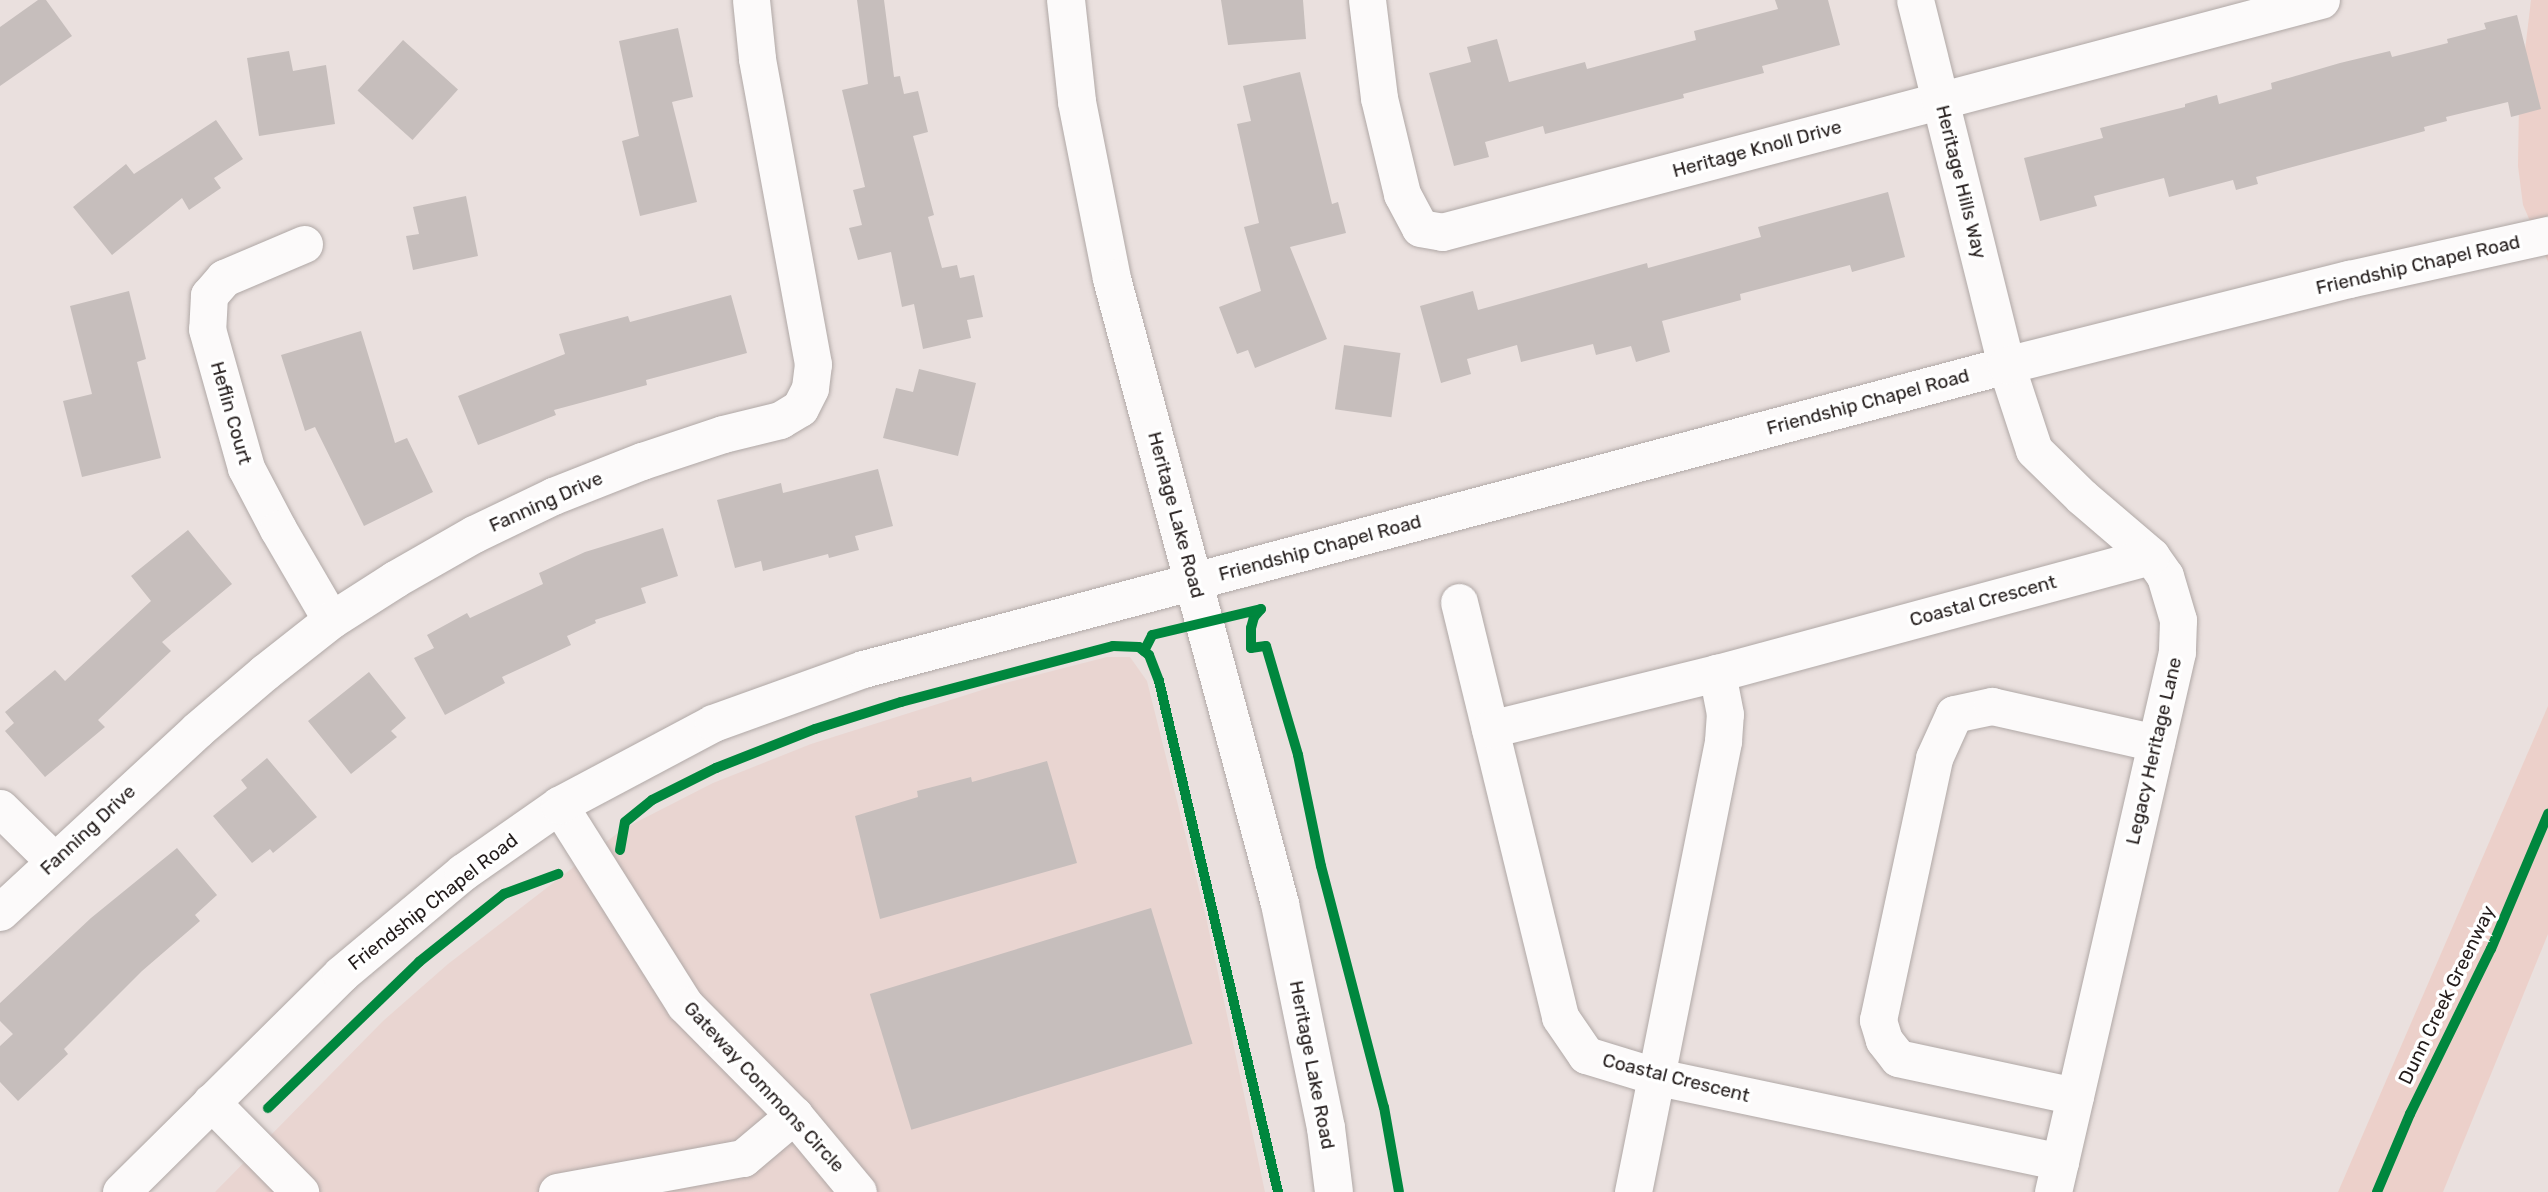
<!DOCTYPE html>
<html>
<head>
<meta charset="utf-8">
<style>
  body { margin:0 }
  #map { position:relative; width:2548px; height:1192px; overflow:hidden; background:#eae0de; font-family:Rubik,sans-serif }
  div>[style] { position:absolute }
  .built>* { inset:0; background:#e9d5d1 }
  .green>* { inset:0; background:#ecd0ca }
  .building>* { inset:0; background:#c6bebc; transform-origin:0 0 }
  .roads { filter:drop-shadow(0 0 2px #b0a8a6) drop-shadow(0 0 2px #b0a8a6) }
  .minor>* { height:37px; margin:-18.5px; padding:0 18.5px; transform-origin:18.5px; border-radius:18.5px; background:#fcfafa }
  .major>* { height:38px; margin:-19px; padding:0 19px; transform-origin:19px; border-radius:19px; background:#fcfafa }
  .cycleway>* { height:10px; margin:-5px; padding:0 5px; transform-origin:5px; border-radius:5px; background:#00873e }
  span { translate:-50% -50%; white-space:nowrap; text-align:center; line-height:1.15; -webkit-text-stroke:7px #fff; paint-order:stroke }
  .street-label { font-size:19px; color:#221b1a }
</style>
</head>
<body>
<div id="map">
  <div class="built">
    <div style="clip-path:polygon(1107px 657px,1130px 657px,1147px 681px,1206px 917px,1265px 1192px,215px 1192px,383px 1021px,448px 964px,623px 829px,713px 783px,811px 744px,1001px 684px)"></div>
  </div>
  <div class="green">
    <div style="clip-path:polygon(2531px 0,2548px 0,2548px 262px,2523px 205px,2518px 166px,2519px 101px)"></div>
    <div style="clip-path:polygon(2548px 706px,2548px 934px,2443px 1192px,2338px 1192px)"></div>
  </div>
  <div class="building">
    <div style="clip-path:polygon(38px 0,46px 0,72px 36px,0 86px,0 27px)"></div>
    <div style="clip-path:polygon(857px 0,884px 0,894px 77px,900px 76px,904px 94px,918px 91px,928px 132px,913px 136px,934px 215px,928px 217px,942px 268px,957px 265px,960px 278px,974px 275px,983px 317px,967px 320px,971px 338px,923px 349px,914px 304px,902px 307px,891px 252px,858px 260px,849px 228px,862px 225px,853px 190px,865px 187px,842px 90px,868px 84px)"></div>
    <div style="clip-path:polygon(1221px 0,1303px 0,1306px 39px,1228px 45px)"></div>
    <div style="clip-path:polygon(1775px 0,1828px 0,1840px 45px,1762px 66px,1764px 73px,1683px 94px,1684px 98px,1545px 134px,1543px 126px,1485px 142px,1489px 157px,1454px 166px,1429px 73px,1471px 62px,1467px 47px,1497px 39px,1509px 82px,1585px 62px,1587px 69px,1696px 40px,1694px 31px,1778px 9px)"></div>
    <div style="clip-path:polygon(2517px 15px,2541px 109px,2511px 117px,2508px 102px,2446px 117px,2447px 121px,2424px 127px,2425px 131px,2256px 177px,2258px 184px,2236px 190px,2233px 180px,2169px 197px,2164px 178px,2094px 196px,2097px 206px,2040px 221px,2024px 158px,2103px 138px,2100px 128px,2185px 107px,2185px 104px,2217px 95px,2219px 104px,2272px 89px,2271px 83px,2340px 63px,2390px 51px,2392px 57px,2448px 43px,2447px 39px,2486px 29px,2484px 23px)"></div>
    <div style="clip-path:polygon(678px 28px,693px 97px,672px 102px,697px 202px,640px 216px,622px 141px,639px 136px,619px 41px)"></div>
    <div style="left:403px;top:40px;width:74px;height:68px;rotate:42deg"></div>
    <div style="clip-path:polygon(289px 51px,293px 71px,326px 65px,335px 124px,259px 136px,247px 58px)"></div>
    <div style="clip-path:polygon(1300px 72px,1332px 204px,1338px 202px,1346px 233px,1290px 247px,1327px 339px,1255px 368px,1248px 350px,1237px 354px,1219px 307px,1261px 291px,1244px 227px,1259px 223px,1237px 124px,1251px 121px,1243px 86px)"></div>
    <div style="clip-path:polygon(216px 120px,243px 159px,214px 178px,221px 188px,189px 210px,182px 198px,112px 255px,73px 207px,126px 164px,134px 174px)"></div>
    <div style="clip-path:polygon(1888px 192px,1905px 257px,1852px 272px,1850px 265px,1740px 294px,1741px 300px,1662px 321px,1670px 352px,1636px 362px,1631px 346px,1596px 355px,1593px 344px,1521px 362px,1517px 345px,1467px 359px,1471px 374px,1441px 383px,1420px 306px,1473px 291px,1478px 310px,1647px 263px,1648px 268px,1761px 237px,1758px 227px)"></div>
    <div style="clip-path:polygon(466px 196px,478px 256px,413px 270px,406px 236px,419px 234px,413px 207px)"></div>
    <div style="clip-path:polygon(129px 291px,146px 359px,137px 362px,161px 458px,82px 477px,63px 401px,92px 394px,70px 306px)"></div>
    <div style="clip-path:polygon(731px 295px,747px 353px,646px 380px,647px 385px,554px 410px,556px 415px,478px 445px,458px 396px,565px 354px,559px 334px,628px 316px,630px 322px)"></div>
    <div style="clip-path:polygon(361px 331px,395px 443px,407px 438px,433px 492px,364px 526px,315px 427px,305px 431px,281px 355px)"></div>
    <div style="left:1344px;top:345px;width:57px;height:65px;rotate:8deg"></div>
    <div style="clip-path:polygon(919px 369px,976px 383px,958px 456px,883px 438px,896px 388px,913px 392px)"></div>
    <div style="clip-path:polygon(878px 469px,893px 526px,855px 536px,859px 550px,829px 558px,828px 554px,763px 571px,761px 561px,735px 568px,717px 500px,781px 483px,783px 493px)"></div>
    <div style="clip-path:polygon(663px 528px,678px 576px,641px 588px,646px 603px,595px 620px,596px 623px,567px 636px,571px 645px,502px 677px,505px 683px,445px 715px,414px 658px,434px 648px,427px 635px,467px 613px,470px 618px,543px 584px,539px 573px,585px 552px)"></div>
    <div style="clip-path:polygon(188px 530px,232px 584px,162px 642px,171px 651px,98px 720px,105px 727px,45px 777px,5px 731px,14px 723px,5px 712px,55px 670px,65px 681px,151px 601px,131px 576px)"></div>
    <div style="clip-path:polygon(369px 672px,406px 718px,391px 731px,397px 737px,351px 774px,308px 721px)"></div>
    <div style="clip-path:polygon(267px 758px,317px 817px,273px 853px,270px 849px,252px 863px,213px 816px,247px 788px,241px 780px)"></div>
    <div style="clip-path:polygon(1047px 761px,1077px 863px,880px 919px,855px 816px,918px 797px,917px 791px,971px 777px,972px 782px)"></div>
    <div style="clip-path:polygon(177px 848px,217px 895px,195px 915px,200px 921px,142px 971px,64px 1049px,68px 1054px,18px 1101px,0 1082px,0 1046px,13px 1034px,0 1021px,0 1003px,91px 918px)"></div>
    <div style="left:1151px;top:908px;width:142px;height:294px;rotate:73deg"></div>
  </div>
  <div class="roads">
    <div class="minor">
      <div style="left:1367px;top:0;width:99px;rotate:83deg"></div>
      <div style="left:1379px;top:98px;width:99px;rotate:76.5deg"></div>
      <div style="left:1402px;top:194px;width:38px;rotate:62deg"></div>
      <div style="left:1420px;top:228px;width:22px;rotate:10deg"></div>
      <div style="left:1442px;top:232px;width:909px;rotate:-14.79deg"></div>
      <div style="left:1915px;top:0;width:376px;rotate:76deg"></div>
      <div style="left:2006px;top:365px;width:89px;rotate:71.8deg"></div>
      <div style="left:2034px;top:450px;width:67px;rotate:44.4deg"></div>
      <div style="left:2082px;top:497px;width:91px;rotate:40.5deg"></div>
      <div style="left:2151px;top:556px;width:24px;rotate:55deg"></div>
      <div style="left:2165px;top:576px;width:46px;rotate:73.5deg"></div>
      <div style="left:2178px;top:620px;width:32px;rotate:92deg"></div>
      <div style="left:2177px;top:652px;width:554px;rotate:102.93deg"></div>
      <div style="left:304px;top:244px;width:87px;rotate:157deg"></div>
      <div style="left:224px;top:278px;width:23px;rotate:131deg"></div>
      <div style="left:209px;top:295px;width:34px;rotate:93deg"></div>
      <div style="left:207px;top:329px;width:144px;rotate:74.3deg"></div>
      <div style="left:246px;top:468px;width:69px;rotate:62.3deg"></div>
      <div style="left:278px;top:529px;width:105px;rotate:59.8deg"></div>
      <div style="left:1459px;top:602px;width:427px;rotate:76.3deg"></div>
      <div style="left:1560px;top:1017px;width:46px;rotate:55.6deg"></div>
      <div style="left:1586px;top:1055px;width:75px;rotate:17deg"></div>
      <div style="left:1658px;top:1077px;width:411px;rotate:11.9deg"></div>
      <div style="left:1490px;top:729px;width:234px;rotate:-13.9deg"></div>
      <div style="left:1717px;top:673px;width:449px;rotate:-15.1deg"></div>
      <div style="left:559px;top:805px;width:236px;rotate:57.8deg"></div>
      <div style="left:685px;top:1005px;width:155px;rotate:45.3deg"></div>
      <div style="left:794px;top:1115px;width:100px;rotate:50.3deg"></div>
      <div style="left:0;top:808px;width:76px;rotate:44.5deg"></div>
      <div style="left:0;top:912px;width:268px;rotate:-42.7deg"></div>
      <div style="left:197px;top:730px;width:89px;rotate:-40.5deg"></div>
      <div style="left:265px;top:672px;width:84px;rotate:-38.2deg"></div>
      <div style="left:331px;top:620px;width:76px;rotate:-32.6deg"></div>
      <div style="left:395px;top:579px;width:91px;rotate:-29.7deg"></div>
      <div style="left:474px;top:534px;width:88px;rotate:-25.7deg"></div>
      <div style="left:553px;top:496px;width:96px;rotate:-21.5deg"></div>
      <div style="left:642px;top:461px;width:85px;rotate:-18.4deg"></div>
      <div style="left:723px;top:434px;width:59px;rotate:-13.8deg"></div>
      <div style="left:780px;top:420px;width:23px;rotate:-31deg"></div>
      <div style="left:800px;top:408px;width:22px;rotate:-63deg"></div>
      <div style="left:810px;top:388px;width:24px;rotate:-83deg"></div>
      <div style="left:813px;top:364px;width:311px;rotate:-100.4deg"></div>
      <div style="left:757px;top:58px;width:58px;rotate:-95.9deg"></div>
      <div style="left:2075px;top:1096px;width:181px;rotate:-167.9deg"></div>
      <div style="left:1898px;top:1058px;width:23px;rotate:-128deg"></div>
      <div style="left:1884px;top:1040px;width:21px;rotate:-107deg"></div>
      <div style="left:1878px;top:1020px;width:268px;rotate:-77.9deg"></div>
      <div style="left:1934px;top:758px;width:48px;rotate:-65.6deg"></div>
      <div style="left:1954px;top:714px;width:39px;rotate:-12deg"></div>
      <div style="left:1992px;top:706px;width:168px;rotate:12.7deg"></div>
      <div style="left:211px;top:1102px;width:127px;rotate:45.3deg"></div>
      <div style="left:121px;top:1192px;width:310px;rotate:-44.7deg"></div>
      <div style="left:341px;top:974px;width:159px;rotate:-39.9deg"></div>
      <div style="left:463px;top:872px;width:117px;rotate:-34.9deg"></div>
      <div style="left:559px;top:805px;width:174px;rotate:-28deg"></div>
      <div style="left:713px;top:723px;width:159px;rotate:-19.8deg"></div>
      <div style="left:863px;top:669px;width:1183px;rotate:-14.89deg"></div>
      <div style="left:2006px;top:365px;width:354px;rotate:-14.1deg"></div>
      <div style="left:2349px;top:279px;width:204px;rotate:-12.5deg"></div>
      <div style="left:557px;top:1192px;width:189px;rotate:-10.4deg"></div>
      <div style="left:743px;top:1158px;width:67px;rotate:-40.1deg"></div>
      <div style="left:1633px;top:1192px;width:460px;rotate:-78.7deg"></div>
      <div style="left:1723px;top:741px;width:27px;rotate:-86deg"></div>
      <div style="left:1725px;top:714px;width:42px;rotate:-101deg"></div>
    </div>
    <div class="major">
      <div style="left:1066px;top:0;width:103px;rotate:83.8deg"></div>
      <div style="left:1077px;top:102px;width:180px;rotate:78.8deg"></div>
      <div style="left:1112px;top:279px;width:647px;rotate:74.95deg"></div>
      <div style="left:1280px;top:904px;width:229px;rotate:78.4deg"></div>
      <div style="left:1326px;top:1128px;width:64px;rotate:82.9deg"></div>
    </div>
  </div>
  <div class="cycleway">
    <div style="left:1261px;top:609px;width:11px;rotate:131deg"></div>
    <div style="left:1254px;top:617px;width:11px;rotate:105deg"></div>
    <div style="left:1251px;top:628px;width:20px;rotate:90deg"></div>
    <div style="left:1251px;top:648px;width:15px;rotate:-8deg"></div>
    <div style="left:1266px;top:646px;width:114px;rotate:73.6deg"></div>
    <div style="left:1298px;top:755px;width:113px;rotate:78.3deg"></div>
    <div style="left:1321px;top:866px;width:249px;rotate:75.4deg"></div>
    <div style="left:1384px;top:1107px;width:86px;rotate:80deg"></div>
    <div style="left:1144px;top:651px;width:18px;rotate:-63deg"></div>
    <div style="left:1152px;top:635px;width:112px;rotate:-13.4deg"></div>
    <div style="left:620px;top:850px;width:28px;rotate:-80deg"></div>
    <div style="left:625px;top:822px;width:35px;rotate:-39deg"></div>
    <div style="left:652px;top:800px;width:72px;rotate:-26.6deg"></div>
    <div style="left:716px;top:768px;width:106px;rotate:-21.5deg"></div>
    <div style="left:815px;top:729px;width:90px;rotate:-17.4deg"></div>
    <div style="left:901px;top:702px;width:219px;rotate:-14.8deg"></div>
    <div style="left:1113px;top:646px;width:26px;rotate:2deg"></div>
    <div style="left:1139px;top:647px;width:13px;rotate:39deg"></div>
    <div style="left:1149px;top:655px;width:28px;rotate:69deg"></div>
    <div style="left:1159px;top:681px;width:525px;rotate:76.89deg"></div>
    <div style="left:268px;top:1108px;width:210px;rotate:-44deg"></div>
    <div style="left:419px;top:962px;width:109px;rotate:-38.7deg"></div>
    <div style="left:504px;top:894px;width:58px;rotate:-20.3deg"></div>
    <div style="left:2377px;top:1192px;width:85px;rotate:-67.1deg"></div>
    <div style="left:2410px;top:1114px;width:184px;rotate:-63.9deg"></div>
    <div style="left:2491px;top:949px;width:147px;rotate:-67.1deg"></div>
  </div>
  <div class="street-label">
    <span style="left:1757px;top:149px;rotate:-15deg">Heritage Knoll Drive</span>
    <span style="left:1961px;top:182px;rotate:76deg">Heritage Hills Way</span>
    <span style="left:2418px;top:265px;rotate:-13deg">Friendship Chapel Road</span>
    <span style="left:1868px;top:402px;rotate:-15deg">Friendship Chapel Road</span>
    <span style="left:231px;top:413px;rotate:74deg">Heflin Court</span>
    <span style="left:546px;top:502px;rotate:-24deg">Fanning Drive</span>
    <span style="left:1176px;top:515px;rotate:75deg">Heritage Lake Road</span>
    <span style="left:1320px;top:548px;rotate:-15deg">Friendship Chapel Road</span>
    <span style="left:1983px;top:601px;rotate:-15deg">Coastal Crescent</span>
    <span style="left:2154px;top:751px;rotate:-77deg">Legacy Heritage Lane</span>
    <span style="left:88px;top:830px;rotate:-43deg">Fanning Drive</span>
    <span style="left:433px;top:902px;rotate:-38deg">Friendship Chapel Road</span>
    <span style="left:2447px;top:995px;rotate:-64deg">Dunn Creek Greenway</span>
    <span style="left:1312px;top:1065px;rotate:79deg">Heritage Lake Road</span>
    <span style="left:1676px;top:1078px;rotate:14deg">Coastal Crescent</span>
    <span style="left:764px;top:1087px;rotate:47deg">Gateway Commons Circle</span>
  </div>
</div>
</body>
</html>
